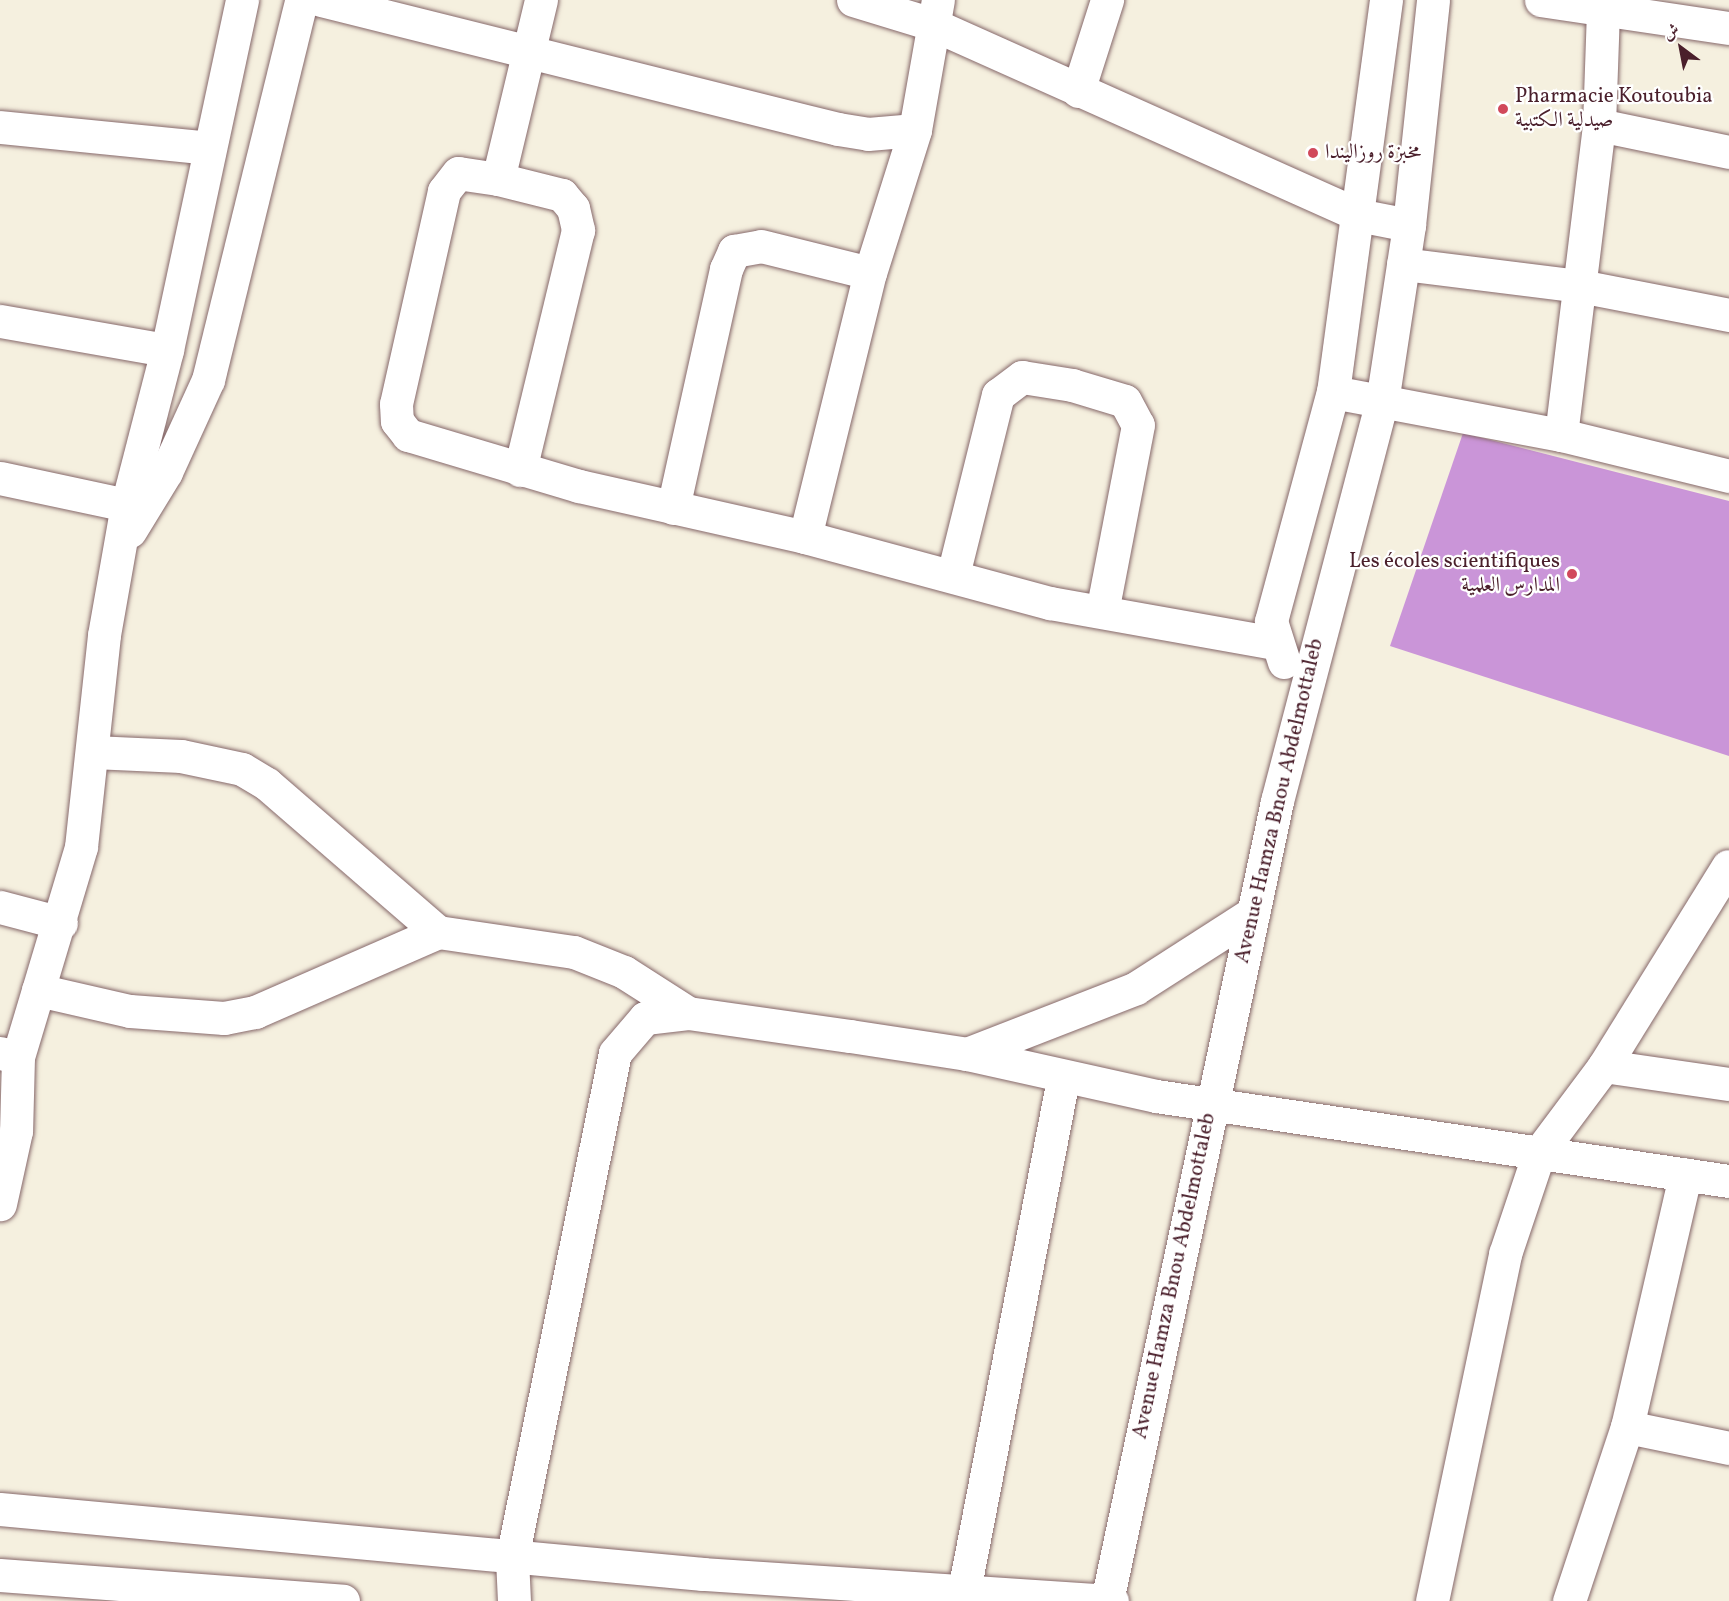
<!DOCTYPE html>
<html>
<head>
<meta charset="utf-8">
<style>
  body { margin:0 }
  #map { position:relative; width:1729px; height:1601px; overflow:hidden; background:#f5f0df; font-family:Vollkorn,Amiri,serif }
  div>[style] { position:absolute }
  .building>* { inset:0; background:#ca95d8 }
  .roads { filter:drop-shadow(0 0 2px #86686a) drop-shadow(0 0 2px #86686a) }
  .street>* { height:33px; margin:-16.5px; padding:0 16.5px; transform-origin:16.5px; border-radius:16.5px; background:#fff }
  .dots>* { width:16px; height:16px; translate:-50% -50%; box-sizing:border-box; border:3px solid #fff; border-radius:50% }
  span { translate:-50% -50%; white-space:nowrap; text-align:center; line-height:1.15; -webkit-text-stroke:4.5px #fff; paint-order:stroke }
  .poi-label { font-size:21px; color:#4a1f2b }
  .left { translate:0 -50%; text-align:left }
  .right { translate:-100% -50%; text-align:right }
  .street-label { font-size:21px; color:#4a1f2b }
  .north { position:absolute; left:1651px; top:18px; width:60px; height:60px; -webkit-text-stroke:4px #fff; paint-order:stroke; rotate:328deg; font-size:16px; font-weight:700; line-height:24px; text-align:center; color:#4a1f2b }
  .north::after { content:''; display:block; margin:auto; width:21px; height:27px; background:#4a1f2b; clip-path:polygon(50% 0,100% 100%,50% 72%,0 100%) }
</style>
</head>
<body>
<div id="map">
  <div class="building">
    <div style="clip-path:polygon(1463px 433px,1729px 501px,1729px 756px,1390px 646px)"></div>
  </div>
  <div class="roads">
    <div class="street">
      <div style="left:321px;top:0;width:533px;rotate:14.01deg"></div>
      <div style="left:838px;top:129px;width:30px;rotate:9deg"></div>
      <div style="left:868px;top:134px;width:47px;rotate:-4.9deg"></div>
      <div style="left:541px;top:0;width:184px;rotate:103.5deg"></div>
      <div style="left:498px;top:179px;width:40px;rotate:-171.5deg"></div>
      <div style="left:458px;top:173px;width:23px;rotate:128deg"></div>
      <div style="left:444px;top:191px;width:218px;rotate:102.7deg"></div>
      <div style="left:396px;top:404px;width:17px;rotate:87deg"></div>
      <div style="left:397px;top:421px;width:18px;rotate:52deg"></div>
      <div style="left:408px;top:435px;width:178px;rotate:16.6deg"></div>
      <div style="left:579px;top:486px;width:232px;rotate:12.7deg"></div>
      <div style="left:805px;top:537px;width:254px;rotate:15.1deg"></div>
      <div style="left:1050px;top:603px;width:228px;rotate:10.1deg"></div>
      <div style="left:853px;top:0;width:83px;rotate:16.9deg"></div>
      <div style="left:932px;top:24px;width:467px;rotate:24.1deg"></div>
      <div style="left:1358px;top:215px;width:52px;rotate:11.1deg"></div>
      <div style="left:1541px;top:0;width:190px;rotate:8.5deg"></div>
      <div style="left:1078px;top:91px;width:96px;rotate:-72.3deg"></div>
      <div style="left:1599px;top:125px;width:133px;rotate:11.7deg"></div>
      <div style="left:0;top:127px;width:210px;rotate:5.7deg"></div>
      <div style="left:498px;top:179px;width:66px;rotate:14deg"></div>
      <div style="left:562px;top:195px;width:17px;rotate:50deg"></div>
      <div style="left:573px;top:208px;width:23px;rotate:77deg"></div>
      <div style="left:578px;top:230px;width:247px;rotate:103.6deg"></div>
      <div style="left:1403px;top:264px;width:178px;rotate:7.1deg"></div>
      <div style="left:1580px;top:286px;width:152px;rotate:11deg"></div>
      <div style="left:0;top:321px;width:169px;rotate:9.9deg"></div>
      <div style="left:1333px;top:392px;width:232px;rotate:10.7deg"></div>
      <div style="left:1561px;top:435px;width:173px;rotate:13.7deg"></div>
      <div style="left:1561px;top:435px;width:312px;rotate:-83deg"></div>
      <div style="left:1599px;top:125px;width:116px;rotate:-88deg"></div>
      <div style="left:0;top:478px;width:130px;rotate:12deg"></div>
      <div style="left:673px;top:508px;width:245px;rotate:-77.5deg"></div>
      <div style="left:726px;top:269px;width:20px;rotate:-66deg"></div>
      <div style="left:734px;top:251px;width:27px;rotate:-10deg"></div>
      <div style="left:761px;top:246px;width:112px;rotate:13.9deg"></div>
      <div style="left:130px;top:531px;width:69px;rotate:-58.6deg"></div>
      <div style="left:166px;top:472px;width:101px;rotate:-65.5deg"></div>
      <div style="left:208px;top:380px;width:391px;rotate:-76.2deg"></div>
      <div style="left:805px;top:537px;width:272px;rotate:-76.2deg"></div>
      <div style="left:870px;top:273px;width:150px;rotate:-72.5deg"></div>
      <div style="left:915px;top:130px;width:132px;rotate:-80deg"></div>
      <div style="left:953px;top:575px;width:186px;rotate:-76deg"></div>
      <div style="left:998px;top:395px;width:30px;rotate:-37deg"></div>
      <div style="left:1022px;top:377px;width:51px;rotate:9.1deg"></div>
      <div style="left:1072px;top:385px;width:55px;rotate:16.8deg"></div>
      <div style="left:1125px;top:401px;width:27px;rotate:62deg"></div>
      <div style="left:1138px;top:425px;width:190px;rotate:100.9deg"></div>
      <div style="left:1284px;top:662px;width:43px;rotate:-107.6deg"></div>
      <div style="left:1271px;top:621px;width:237px;rotate:-74.9deg"></div>
      <div style="left:1333px;top:392px;width:396px;rotate:-82.3deg"></div>
      <div style="left:93px;top:752px;width:88px;rotate:2.6deg"></div>
      <div style="left:181px;top:756px;width:62px;rotate:12deg"></div>
      <div style="left:242px;top:769px;width:29px;rotate:31deg"></div>
      <div style="left:267px;top:784px;width:226px;rotate:40.9deg"></div>
      <div style="left:438px;top:932px;width:137px;rotate:8.4deg"></div>
      <div style="left:574px;top:952px;width:54px;rotate:21.8deg"></div>
      <div style="left:624px;top:972px;width:76px;rotate:32.6deg"></div>
      <div style="left:0;top:907px;width:63px;rotate:14.7deg"></div>
      <div style="left:38px;top:990px;width:94px;rotate:12.9deg"></div>
      <div style="left:130px;top:1011px;width:94px;rotate:4.3deg"></div>
      <div style="left:224px;top:1018px;width:32px;rotate:-11deg"></div>
      <div style="left:255px;top:1012px;width:200px;rotate:-23.6deg"></div>
      <div style="left:0;top:1053px;width:18px;rotate:13deg"></div>
      <div style="left:18px;top:1057px;width:74px;rotate:91.5deg"></div>
      <div style="left:16px;top:1131px;width:75px;rotate:102.4deg"></div>
      <div style="left:967px;top:1054px;width:181px;rotate:-21.3deg"></div>
      <div style="left:1136px;top:988px;width:139px;rotate:-32.7deg"></div>
      <div style="left:18px;top:1057px;width:219px;rotate:-73.3deg"></div>
      <div style="left:81px;top:847px;width:213px;rotate:-83.8deg"></div>
      <div style="left:104px;top:635px;width:132px;rotate:-80deg"></div>
      <div style="left:127px;top:505px;width:160px;rotate:-75.5deg"></div>
      <div style="left:167px;top:350px;width:358px;rotate:-77.9deg"></div>
      <div style="left:1604px;top:1066px;width:126px;rotate:8.2deg"></div>
      <div style="left:1627px;top:1427px;width:104px;rotate:11.6deg"></div>
      <div style="left:0;top:1509px;width:706px;rotate:5.28deg"></div>
      <div style="left:703px;top:1574px;width:410px;rotate:3.8deg"></div>
      <div style="left:0;top:1575px;width:344px;rotate:4.3deg"></div>
      <div style="left:514px;top:1601px;width:43px;rotate:-92.7deg"></div>
      <div style="left:512px;top:1558px;width:515px;rotate:-78.47deg"></div>
      <div style="left:615px;top:1053px;width:46px;rotate:-49.4deg"></div>
      <div style="left:645px;top:1018px;width:43px;rotate:-6.6deg"></div>
      <div style="left:688px;top:1013px;width:164px;rotate:8.1deg"></div>
      <div style="left:850px;top:1036px;width:118px;rotate:8.7deg"></div>
      <div style="left:967px;top:1054px;width:194px;rotate:12.5deg"></div>
      <div style="left:1156px;top:1096px;width:579px;rotate:8.44deg"></div>
      <div style="left:962px;top:1601px;width:532px;rotate:-79.05deg"></div>
      <div style="left:1107px;top:1601px;width:818px;rotate:-78deg"></div>
      <div style="left:1277px;top:801px;width:413px;rotate:-75.3deg"></div>
      <div style="left:1382px;top:402px;width:179px;rotate:-81.3deg"></div>
      <div style="left:1409px;top:225px;width:226px;rotate:-83.9deg"></div>
      <div style="left:1432px;top:1601px;width:355px;rotate:-78.1deg"></div>
      <div style="left:1505px;top:1254px;width:107px;rotate:-71.4deg"></div>
      <div style="left:1539px;top:1153px;width:109px;rotate:-53.2deg"></div>
      <div style="left:1604px;top:1066px;width:235px;rotate:-58.2deg"></div>
      <div style="left:1569px;top:1601px;width:183px;rotate:-71.6deg"></div>
      <div style="left:1627px;top:1427px;width:259px;rotate:-77deg"></div>
    </div>
  </div>
  <div class="dots">
    <div style="left:1503px;top:109px;background:#d1495b"></div>
    <div style="left:1313px;top:153px;background:#d1495b"></div>
    <div style="left:1572px;top:574px;background:#d1495b"></div>
  </div>
  <div class="poi-label">
    <span class="left" style="left:1515px;top:109px">Pharmacie Koutoubia<br>صيدلية الكتبية</span>
    <span class="left" style="left:1325px;top:153px">مخبزة روزاليندا</span>
    <span class="right" style="left:1560px;top:574px">Les écoles scientifiques<br>المدارس العلمية</span>
  </div>
  <div class="street-label">
    <span style="left:1280px;top:801px;rotate:-77deg">Avenue Hamza Bnou Abdelmottaleb</span>
    <span style="left:1175px;top:1276px;rotate:-78deg">Avenue Hamza Bnou Abdelmottaleb</span>
  </div>
  <div class="north">ش</div>
</div>
</body>
</html>
